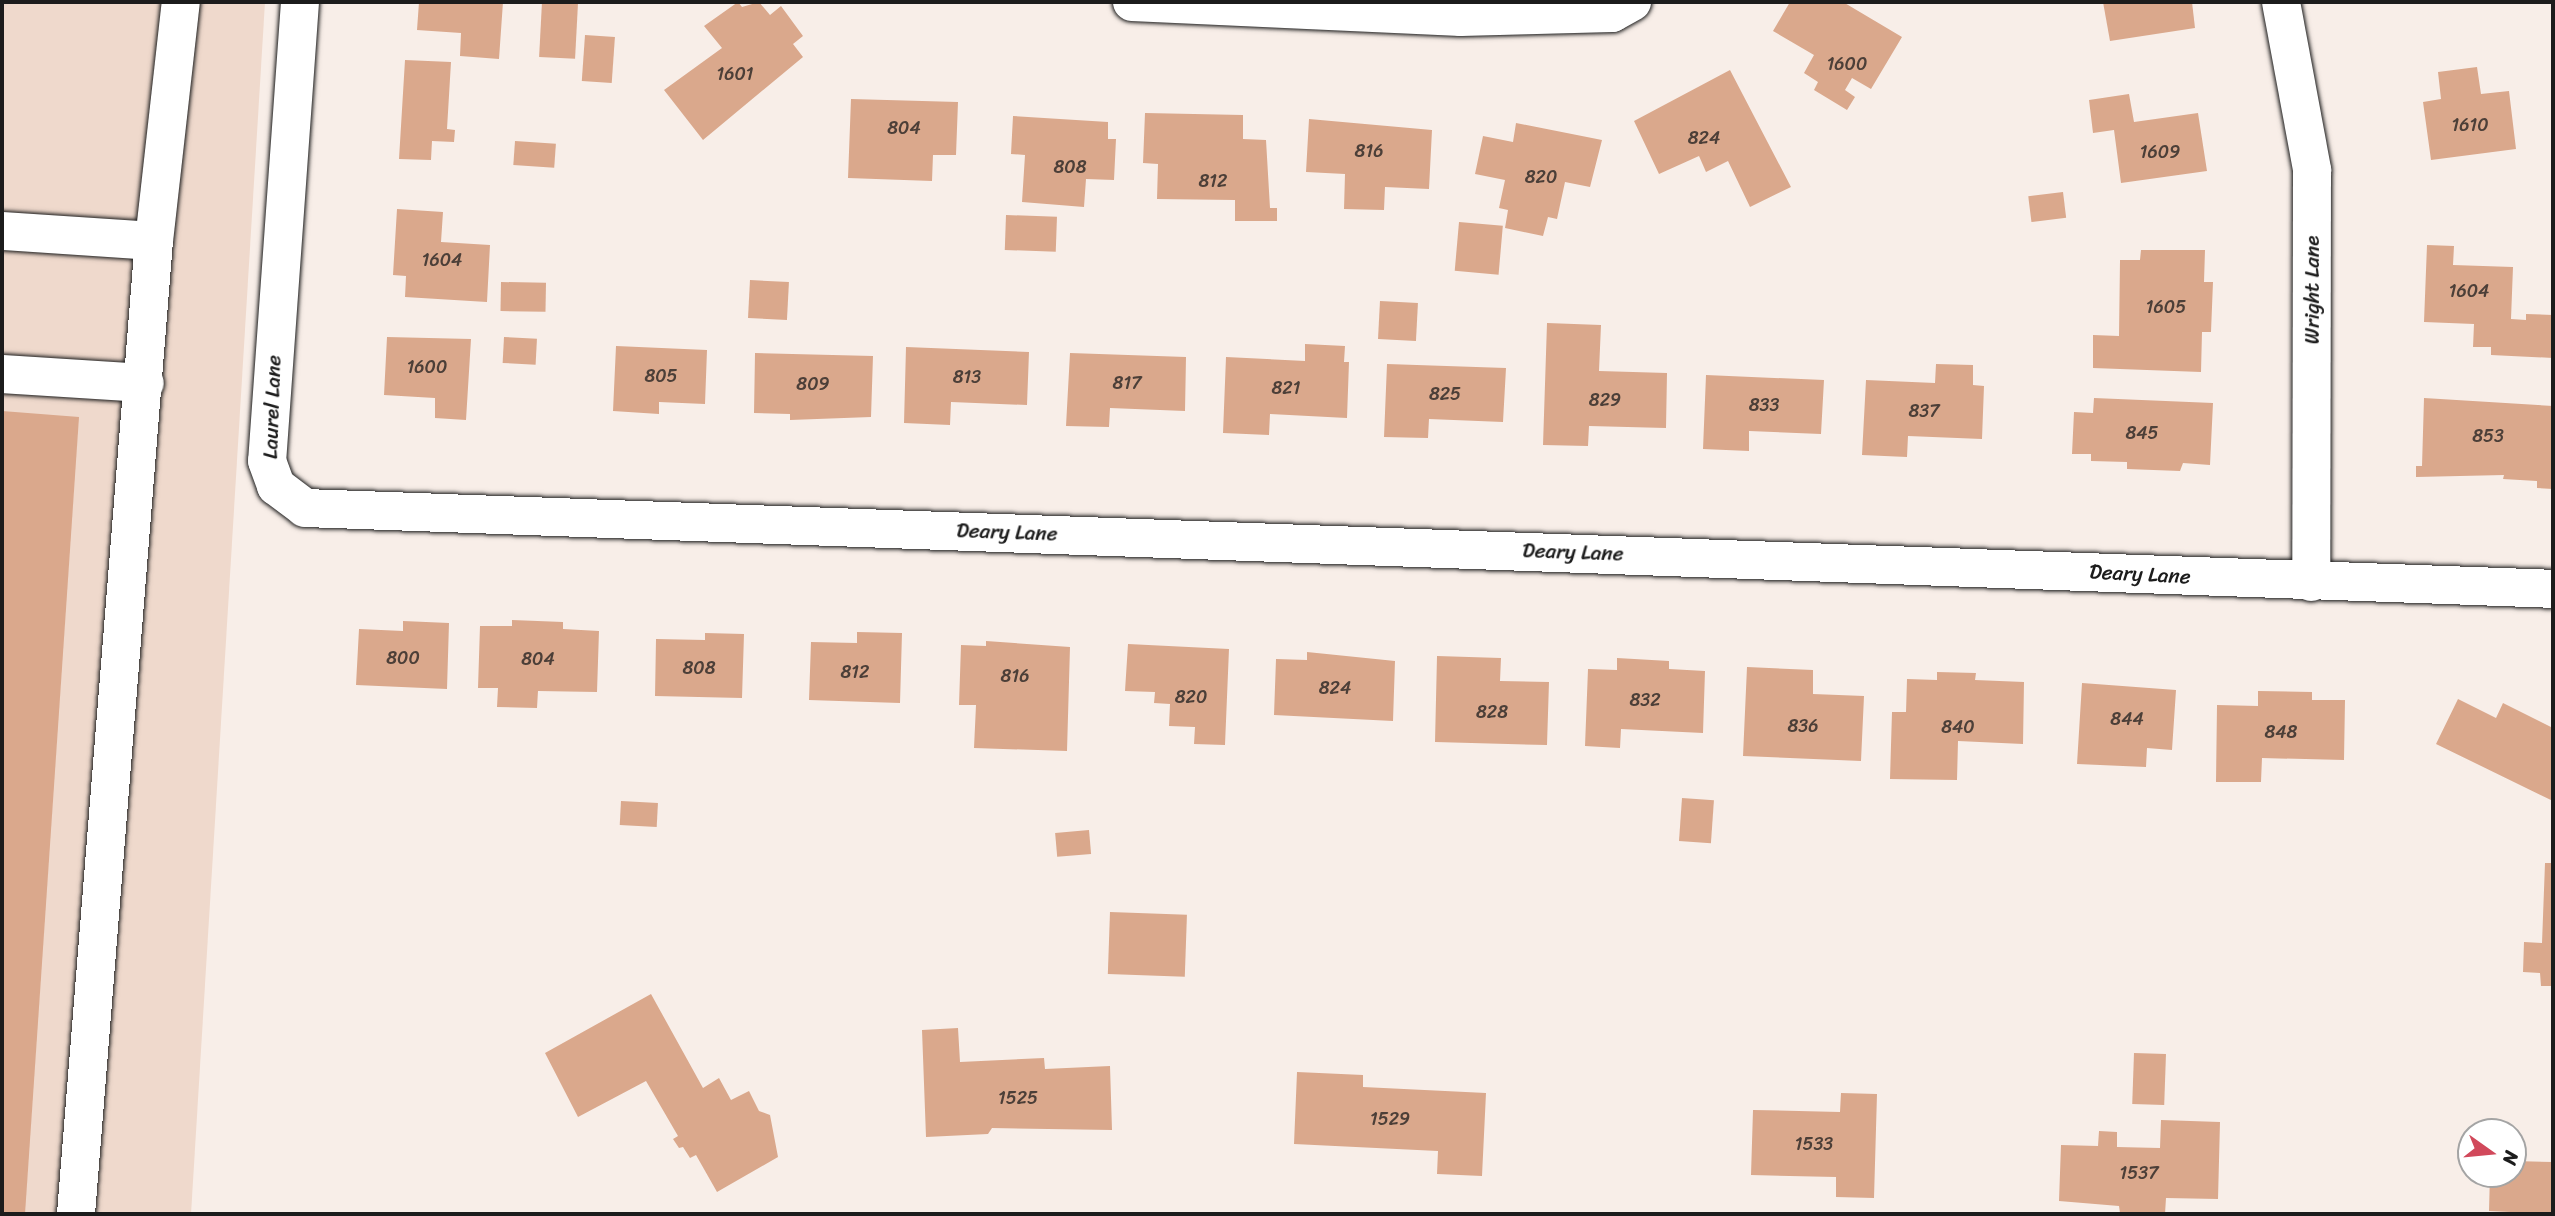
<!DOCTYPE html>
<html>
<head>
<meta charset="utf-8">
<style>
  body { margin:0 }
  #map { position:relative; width:2555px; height:1216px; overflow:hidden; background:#f8eee8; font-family:Sriracha,sans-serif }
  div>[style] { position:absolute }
  .built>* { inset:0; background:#efd9cc }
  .building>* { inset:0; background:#daa88c; transform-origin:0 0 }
  .roads { filter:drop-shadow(0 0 2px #1c1c1c) drop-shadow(0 0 2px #1c1c1c) }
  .minor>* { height:38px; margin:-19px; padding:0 19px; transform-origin:19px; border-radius:19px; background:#fff }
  span { translate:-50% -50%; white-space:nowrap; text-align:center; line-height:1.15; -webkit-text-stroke:7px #fff; paint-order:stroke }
  .number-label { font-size:18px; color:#4c3f38 }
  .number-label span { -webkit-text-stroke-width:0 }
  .street-label { font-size:21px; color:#1c1c1c }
  .frame { position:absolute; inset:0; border:4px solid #1c1c1c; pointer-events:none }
  .north { position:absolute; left:2457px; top:1118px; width:70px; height:70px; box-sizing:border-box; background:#fff; border:2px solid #a4a4a4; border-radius:50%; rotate:105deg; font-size:19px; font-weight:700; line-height:28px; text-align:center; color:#1c1c1c }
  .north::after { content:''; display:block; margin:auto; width:24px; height:32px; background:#d1495b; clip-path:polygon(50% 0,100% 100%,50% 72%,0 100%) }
</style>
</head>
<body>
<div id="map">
  <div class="built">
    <div style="clip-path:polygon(2px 2px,265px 2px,191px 1214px,2px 1214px)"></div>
  </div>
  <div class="building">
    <div style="clip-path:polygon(419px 2px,503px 2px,499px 59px,460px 56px,461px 33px,417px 30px)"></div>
    <div style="left:542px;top:2px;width:36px;height:55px;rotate:3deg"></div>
    <div style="clip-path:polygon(738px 2px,742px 7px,759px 2px,770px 15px,781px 6px,803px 36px,793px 44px,803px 57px,703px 140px,664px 90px,722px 48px,704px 26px)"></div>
    <div style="clip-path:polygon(1790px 2px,1843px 2px,1902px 37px,1871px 89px,1852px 78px,1845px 90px,1855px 97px,1847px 110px,1814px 90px,1818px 82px,1804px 73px,1814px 55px,1773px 31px)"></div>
    <div style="clip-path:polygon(2103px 2px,2192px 2px,2195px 28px,2110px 41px)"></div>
    <div style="left:585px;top:35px;width:30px;height:46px;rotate:4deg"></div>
    <div style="clip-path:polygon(405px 60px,451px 62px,447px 129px,455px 130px,454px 142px,432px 141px,431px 160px,399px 159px)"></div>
    <div style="clip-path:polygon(2477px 67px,2481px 94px,2509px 91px,2516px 149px,2431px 160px,2423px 102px,2441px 99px,2438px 72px)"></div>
    <div style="clip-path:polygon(1730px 70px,1791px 187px,1750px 207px,1728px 161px,1706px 172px,1699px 156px,1659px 174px,1634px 121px)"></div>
    <div style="clip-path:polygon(2129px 94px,2134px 122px,2198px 113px,2207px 171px,2121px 183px,2114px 130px,2093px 133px,2089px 100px)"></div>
    <div style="clip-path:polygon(851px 99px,958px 102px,956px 155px,933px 155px,932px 181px,848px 178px)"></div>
    <div style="clip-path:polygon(1145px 113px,1243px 115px,1243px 139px,1266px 140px,1270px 208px,1277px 208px,1277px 221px,1235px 221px,1235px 200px,1157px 199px,1158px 164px,1143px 163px)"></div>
    <div style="clip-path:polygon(1013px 116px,1108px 122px,1108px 139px,1116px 139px,1114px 180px,1086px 179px,1084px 207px,1022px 202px,1025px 155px,1011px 154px)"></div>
    <div style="clip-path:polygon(1309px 119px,1432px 130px,1429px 189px,1385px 187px,1384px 210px,1344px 209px,1345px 174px,1306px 172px)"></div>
    <div style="clip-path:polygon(1516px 123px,1602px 140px,1590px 187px,1565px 182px,1557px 219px,1548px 217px,1543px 236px,1505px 228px,1508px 210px,1499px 208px,1505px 180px,1475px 174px,1483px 136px,1513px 142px)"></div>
    <div style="left:515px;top:141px;width:41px;height:24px;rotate:4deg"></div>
    <div style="left:2063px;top:192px;width:26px;height:35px;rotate:83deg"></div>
    <div style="clip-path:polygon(397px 209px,443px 212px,441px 242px,490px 245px,487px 302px,405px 297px,406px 276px,393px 275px)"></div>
    <div style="left:1006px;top:215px;width:51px;height:35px;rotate:2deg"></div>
    <div style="left:1459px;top:222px;width:44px;height:49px;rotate:5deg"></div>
    <div style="clip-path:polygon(2427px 245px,2454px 246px,2453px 265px,2513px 267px,2511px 319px,2526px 320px,2526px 314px,2553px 315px,2553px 358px,2491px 355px,2491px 347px,2473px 347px,2474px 324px,2424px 322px)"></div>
    <div style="clip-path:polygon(2141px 250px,2205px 250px,2204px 282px,2213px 282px,2211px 332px,2202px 332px,2201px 372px,2093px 368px,2093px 335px,2119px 336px,2120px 260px,2140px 260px)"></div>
    <div style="left:750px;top:280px;width:39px;height:38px;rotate:3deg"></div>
    <div style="left:501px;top:282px;width:45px;height:29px;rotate:1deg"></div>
    <div style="left:1380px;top:301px;width:38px;height:38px;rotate:3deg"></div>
    <div style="clip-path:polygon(1547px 323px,1601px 325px,1599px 371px,1667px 373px,1666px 428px,1589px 426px,1588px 446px,1543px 445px)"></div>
    <div style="clip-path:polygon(387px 337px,471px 339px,466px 420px,435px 418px,435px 398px,384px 395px)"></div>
    <div style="left:504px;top:337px;width:33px;height:26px;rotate:3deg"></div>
    <div style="clip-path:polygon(1305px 344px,1345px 346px,1344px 362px,1349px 362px,1347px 418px,1270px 414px,1269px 435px,1223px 433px,1226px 357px,1305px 361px)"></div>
    <div style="clip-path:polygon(616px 346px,707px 350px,705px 404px,659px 402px,659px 414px,613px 411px)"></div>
    <div style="clip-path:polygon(906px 347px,1029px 352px,1027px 405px,951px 402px,950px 425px,904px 423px)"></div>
    <div style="clip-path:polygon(755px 353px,873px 356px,871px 417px,790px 420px,790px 414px,754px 413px)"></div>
    <div style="clip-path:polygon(1070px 353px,1186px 357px,1185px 411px,1110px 408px,1109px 427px,1066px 426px)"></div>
    <div style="clip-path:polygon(1387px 364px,1506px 368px,1503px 422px,1429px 419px,1428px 438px,1384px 437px)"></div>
    <div style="clip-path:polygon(1936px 364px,1973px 365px,1973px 385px,1984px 386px,1982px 439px,1908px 436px,1907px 457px,1862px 455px,1866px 380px,1935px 383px)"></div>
    <div style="clip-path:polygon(1706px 375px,1824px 380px,1821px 434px,1749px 431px,1749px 451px,1703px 449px)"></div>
    <div style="clip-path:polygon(2094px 398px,2213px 403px,2210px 465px,2183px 463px,2180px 471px,2127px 469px,2127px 462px,2091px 461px,2091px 454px,2072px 454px,2074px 412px,2093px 413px)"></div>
    <div style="clip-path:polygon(2424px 398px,2553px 406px,2553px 489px,2537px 488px,2537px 481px,2503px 479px,2504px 475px,2416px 477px,2416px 466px,2422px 466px)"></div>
    <div style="clip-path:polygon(2px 411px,79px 417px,25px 1214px,2px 1214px)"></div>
    <div style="clip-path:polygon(512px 620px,563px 622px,563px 629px,599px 631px,597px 692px,538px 691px,537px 708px,497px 707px,498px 688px,478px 688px,480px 626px,512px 626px)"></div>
    <div style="clip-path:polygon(403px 621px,449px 623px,447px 689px,356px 685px,359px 629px,403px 631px)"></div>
    <div style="clip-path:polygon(857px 632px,902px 633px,900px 703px,809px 700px,811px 642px,857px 643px)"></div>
    <div style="clip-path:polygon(705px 633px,744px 634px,742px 698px,655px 696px,656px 639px,705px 640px)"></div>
    <div style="clip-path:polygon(986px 641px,1070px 647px,1067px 751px,974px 748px,976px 705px,959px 705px,961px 645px,986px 646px)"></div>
    <div style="clip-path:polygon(1128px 644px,1229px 649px,1225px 745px,1194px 744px,1195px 727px,1169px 726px,1170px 704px,1154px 703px,1155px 692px,1125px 691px)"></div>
    <div style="clip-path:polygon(1307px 652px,1395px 661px,1393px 721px,1274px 715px,1276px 659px,1307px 660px)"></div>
    <div style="clip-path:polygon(1437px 656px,1501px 658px,1500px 681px,1549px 682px,1547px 745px,1435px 742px)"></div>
    <div style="clip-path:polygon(1617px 658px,1669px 661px,1669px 669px,1705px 671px,1703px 733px,1621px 729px,1620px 748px,1585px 746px,1588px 669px,1617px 670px)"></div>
    <div style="clip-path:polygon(1747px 667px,1813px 670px,1813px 694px,1864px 696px,1861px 761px,1743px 756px)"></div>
    <div style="clip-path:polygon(1937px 672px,1976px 673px,1975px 680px,2024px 682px,2023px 744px,1958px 741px,1957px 780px,1890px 779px,1892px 712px,1906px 712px,1907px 679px,1937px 680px)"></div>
    <div style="clip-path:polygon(2082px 683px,2176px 690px,2172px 750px,2147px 748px,2146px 767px,2077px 764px)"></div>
    <div style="clip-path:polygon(2258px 691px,2312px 692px,2312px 700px,2345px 700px,2344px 760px,2262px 758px,2261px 782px,2216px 782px,2217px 705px,2258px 706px)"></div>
    <div style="clip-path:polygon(2458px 699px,2496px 718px,2503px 703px,2551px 727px,2553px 801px,2436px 744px)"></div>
    <div style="left:1682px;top:798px;width:32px;height:43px;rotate:4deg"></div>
    <div style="left:621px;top:801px;width:37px;height:24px;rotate:3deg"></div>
    <div style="left:1089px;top:830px;width:24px;height:34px;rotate:85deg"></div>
    <div style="clip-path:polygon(2545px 863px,2553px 863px,2553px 986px,2541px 986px,2540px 973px,2523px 972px,2524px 942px,2542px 943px)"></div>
    <div style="left:1110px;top:912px;width:77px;height:62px;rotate:2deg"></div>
    <div style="clip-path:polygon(651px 994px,703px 1088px,719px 1078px,731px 1100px,749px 1091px,759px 1111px,770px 1115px,778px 1157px,717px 1192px,696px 1155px,690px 1158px,683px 1147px,679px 1148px,673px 1139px,678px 1136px,646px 1081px,578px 1117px,545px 1053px)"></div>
    <div style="clip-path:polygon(958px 1028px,960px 1062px,1044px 1058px,1045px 1069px,1110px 1066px,1112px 1130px,992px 1128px,988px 1134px,926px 1137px,922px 1030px)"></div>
    <div style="left:2134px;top:1053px;width:32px;height:51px;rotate:2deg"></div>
    <div style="clip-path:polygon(1297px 1072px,1363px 1075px,1363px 1087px,1486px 1093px,1482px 1176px,1437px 1174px,1438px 1151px,1294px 1144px)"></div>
    <div style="clip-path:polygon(1841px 1093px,1877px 1094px,1874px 1198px,1836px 1197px,1836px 1177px,1751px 1175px,1753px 1110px,1840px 1112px)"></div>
    <div style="clip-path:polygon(2161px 1120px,2220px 1122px,2218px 1199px,2166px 1198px,2165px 1214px,2120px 1213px,2119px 1206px,2059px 1201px,2061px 1145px,2098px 1146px,2099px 1131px,2117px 1132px,2117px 1147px,2160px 1148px)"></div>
    <div style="clip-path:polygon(2513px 1161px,2553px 1162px,2553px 1214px,2489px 1211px,2490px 1174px,2513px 1174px)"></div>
  </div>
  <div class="roads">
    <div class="minor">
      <div style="left:300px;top:2px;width:460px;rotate:94.1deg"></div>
      <div style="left:267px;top:461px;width:27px;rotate:70deg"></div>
      <div style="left:276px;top:486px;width:36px;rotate:37deg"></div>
      <div style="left:305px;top:508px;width:2249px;rotate:2.06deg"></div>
      <div style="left:1132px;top:2px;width:329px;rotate:2.6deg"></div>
      <div style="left:1461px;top:17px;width:151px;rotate:-1.5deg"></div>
      <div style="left:1612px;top:13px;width:23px;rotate:-29deg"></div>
      <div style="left:2281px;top:2px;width:171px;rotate:79.5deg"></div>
      <div style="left:2312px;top:170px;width:412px;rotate:90.1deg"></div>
      <div style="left:2px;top:231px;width:152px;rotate:3.8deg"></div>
      <div style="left:154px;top:241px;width:241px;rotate:-83.6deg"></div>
      <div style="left:2px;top:374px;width:143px;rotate:3.6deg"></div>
      <div style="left:76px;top:1214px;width:976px;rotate:-85.42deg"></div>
    </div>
  </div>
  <div class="number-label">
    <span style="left:1847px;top:64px">1600</span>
    <span style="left:735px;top:74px">1601</span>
    <span style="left:2470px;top:125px">1610</span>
    <span style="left:904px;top:128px">804</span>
    <span style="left:1704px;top:138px">824</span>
    <span style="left:1369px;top:151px">816</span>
    <span style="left:2160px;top:152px">1609</span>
    <span style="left:1070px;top:167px">808</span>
    <span style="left:1541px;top:177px">820</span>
    <span style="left:1213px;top:181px">812</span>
    <span style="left:442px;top:260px">1604</span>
    <span style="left:2469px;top:291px">1604</span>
    <span style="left:2166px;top:307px">1605</span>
    <span style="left:427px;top:367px">1600</span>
    <span style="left:661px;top:376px">805</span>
    <span style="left:967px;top:377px">813</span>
    <span style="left:1127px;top:383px">817</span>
    <span style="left:813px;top:384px">809</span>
    <span style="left:1286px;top:388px">821</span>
    <span style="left:1445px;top:394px">825</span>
    <span style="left:1605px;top:400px">829</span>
    <span style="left:1764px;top:405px">833</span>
    <span style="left:1924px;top:411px">837</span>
    <span style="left:2142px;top:433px">845</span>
    <span style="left:2488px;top:436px">853</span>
    <span style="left:403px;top:658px">800</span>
    <span style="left:538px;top:659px">804</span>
    <span style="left:699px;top:668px">808</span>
    <span style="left:855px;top:672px">812</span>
    <span style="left:1015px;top:676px">816</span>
    <span style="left:1335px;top:688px">824</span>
    <span style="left:1191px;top:697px">820</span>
    <span style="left:1645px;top:700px">832</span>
    <span style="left:1492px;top:712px">828</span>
    <span style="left:2127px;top:719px">844</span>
    <span style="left:1803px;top:726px">836</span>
    <span style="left:1958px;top:727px">840</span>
    <span style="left:2281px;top:732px">848</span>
    <span style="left:1018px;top:1098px">1525</span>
    <span style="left:1390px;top:1119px">1529</span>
    <span style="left:1814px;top:1144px">1533</span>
    <span style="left:2139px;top:1173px">1537</span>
  </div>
  <div class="street-label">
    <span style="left:2312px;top:290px;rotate:-90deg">Wright Lane</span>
    <span style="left:272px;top:407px;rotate:-88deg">Laurel Lane</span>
    <span style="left:1007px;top:532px;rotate:2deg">Deary Lane</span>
    <span style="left:1573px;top:552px;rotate:2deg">Deary Lane</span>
    <span style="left:2140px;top:574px;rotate:3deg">Deary Lane</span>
  </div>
  <div class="frame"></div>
  <div class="north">N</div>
</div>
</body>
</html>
